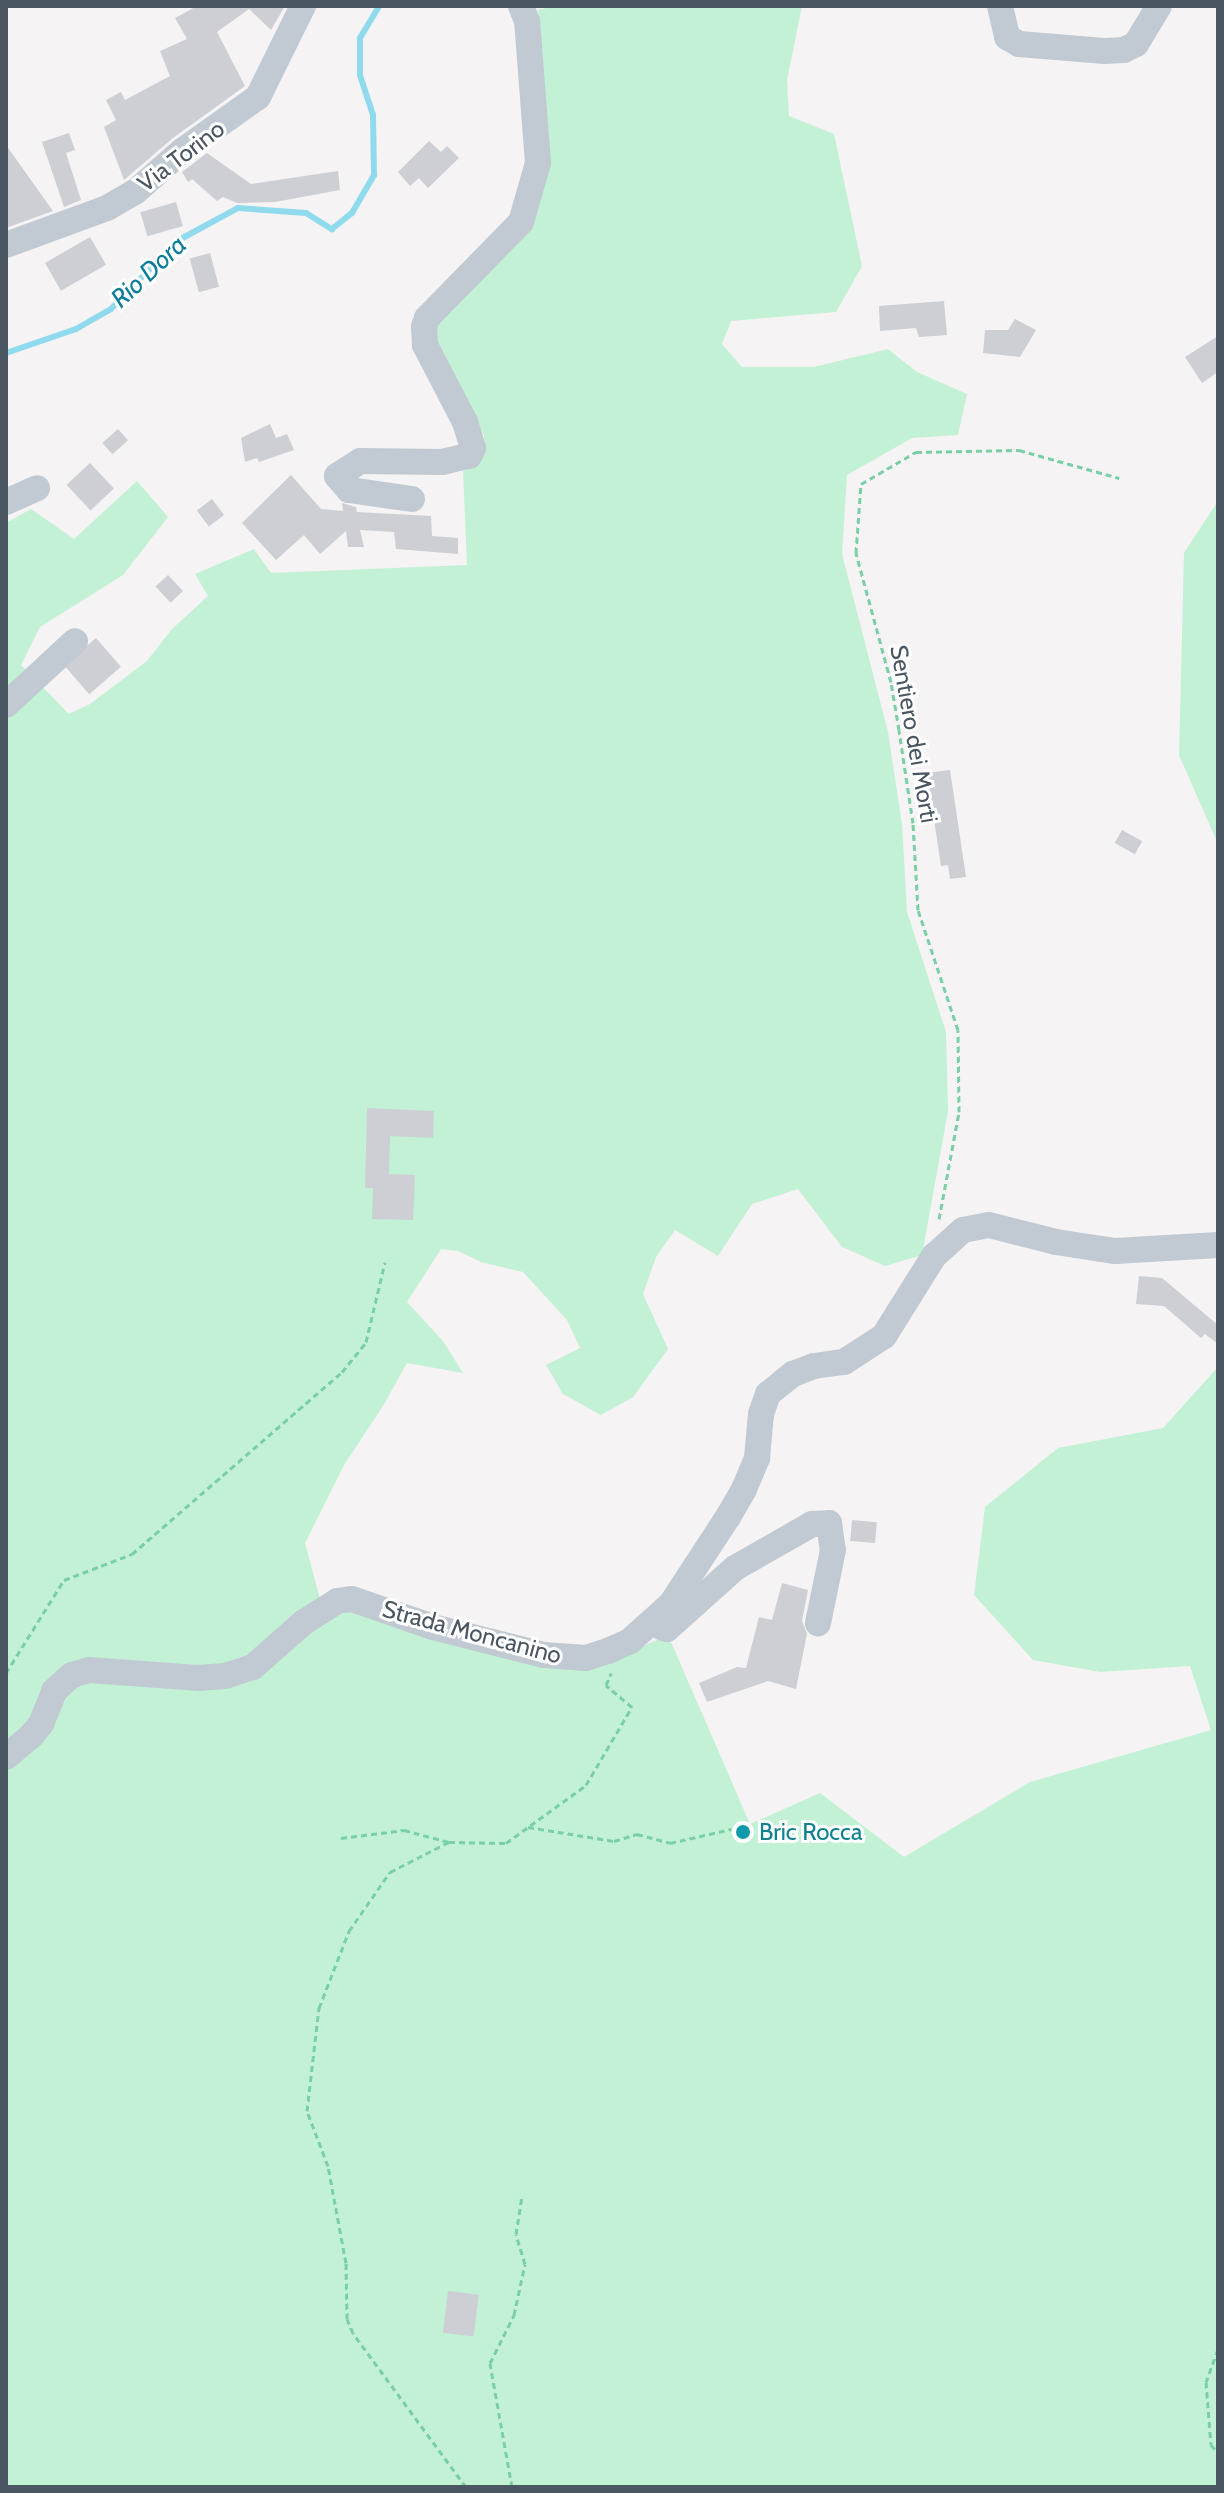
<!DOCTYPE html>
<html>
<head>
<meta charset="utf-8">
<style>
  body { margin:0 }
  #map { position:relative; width:1224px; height:2493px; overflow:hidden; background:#f5f3f3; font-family:Cabin,sans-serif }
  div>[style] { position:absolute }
  .green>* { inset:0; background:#c3f1d5 }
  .stream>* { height:6px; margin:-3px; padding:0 3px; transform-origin:3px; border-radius:3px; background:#90daee }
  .building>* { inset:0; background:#cdcfd5; transform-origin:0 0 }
  .path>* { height:3px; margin-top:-1.5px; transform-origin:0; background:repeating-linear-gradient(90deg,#7ad0a6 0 6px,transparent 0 10px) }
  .minor>* { height:26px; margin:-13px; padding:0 13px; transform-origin:13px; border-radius:13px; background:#c1cad2 }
  .dots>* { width:22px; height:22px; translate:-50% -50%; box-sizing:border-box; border:4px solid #fff; border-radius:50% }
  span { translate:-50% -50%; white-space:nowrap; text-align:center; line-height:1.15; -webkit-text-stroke:6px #fff; paint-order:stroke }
  .street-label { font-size:24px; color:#4a5661 }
  .culture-label { font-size:24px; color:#0d838f }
  .left { translate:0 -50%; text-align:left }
  .water-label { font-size:26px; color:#0c7c9b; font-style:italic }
  .frame { position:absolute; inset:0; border:8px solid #4a5661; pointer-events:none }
</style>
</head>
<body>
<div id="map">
  <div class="green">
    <div style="clip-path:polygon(555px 6px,802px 6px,787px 80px,789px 116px,834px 134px,862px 266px,836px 312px,731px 321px,722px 344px,742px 367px,814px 367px,888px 349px,917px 372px,967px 394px,958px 435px,912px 438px,847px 475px,842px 554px,888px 732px,902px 824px,907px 912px,946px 1032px,948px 1111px,922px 1255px,885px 1266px,842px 1247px,798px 1189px,752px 1204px,718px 1256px,675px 1230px,656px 1257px,643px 1294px,668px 1349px,633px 1397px,601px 1415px,563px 1394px,546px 1365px,580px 1348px,567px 1320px,523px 1272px,481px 1262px,458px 1251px,441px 1249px,407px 1302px,443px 1341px,463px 1373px,407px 1363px,383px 1406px,344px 1465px,305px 1543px,320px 1599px,248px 1658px,223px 1666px,197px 1668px,87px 1660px,6px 1744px,6px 523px,31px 509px,74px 539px,137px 481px,168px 517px,123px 575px,40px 627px,21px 665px,69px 714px,90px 704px,147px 661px,172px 629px,208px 596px,195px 574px,254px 549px,271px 573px,467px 565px,463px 471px,477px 466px,485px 450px,484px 436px,436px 341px,437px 325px,531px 228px,550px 164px,538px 10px)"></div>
    <div style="clip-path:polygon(1218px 501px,1218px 844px,1179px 755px,1184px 553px)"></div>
    <div style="clip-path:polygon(1218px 1367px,1218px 2487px,6px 2487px,6px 1766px,63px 1690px,83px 1677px,218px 1683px,318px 1625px,353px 1609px,596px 1667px,668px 1635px,750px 1824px,820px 1793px,904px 1857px,1030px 1782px,1211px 1730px,1190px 1666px,1100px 1672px,1033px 1660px,974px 1595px,985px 1507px,1058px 1448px,1163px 1428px)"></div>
  </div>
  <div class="stream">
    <div style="left:6px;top:353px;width:74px;rotate:-18.9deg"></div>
    <div style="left:76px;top:329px;width:40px;rotate:-29.7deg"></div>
    <div style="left:111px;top:309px;width:95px;rotate:-45.9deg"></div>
    <div style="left:177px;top:241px;width:69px;rotate:-28.4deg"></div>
    <div style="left:238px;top:208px;width:68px;rotate:4.2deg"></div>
    <div style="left:306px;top:213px;width:31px;rotate:32deg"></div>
    <div style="left:332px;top:229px;width:26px;rotate:-39deg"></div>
    <div style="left:352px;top:213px;width:44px;rotate:-59.9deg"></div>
    <div style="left:374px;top:175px;width:60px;rotate:-91deg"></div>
    <div style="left:373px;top:115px;width:42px;rotate:-108deg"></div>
    <div style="left:360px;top:75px;width:37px;rotate:-90deg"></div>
    <div style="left:360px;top:38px;width:37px;rotate:-59deg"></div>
  </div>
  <div class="building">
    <div style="clip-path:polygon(197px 6px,285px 6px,271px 30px,249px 9px,217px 32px,245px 86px,173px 138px,124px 180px,104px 127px,116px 120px,106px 100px,121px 92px,125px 100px,170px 76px,160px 51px,187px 39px,175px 18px)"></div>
    <div style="clip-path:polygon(69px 133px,75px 150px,66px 153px,81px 200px,64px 207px,42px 142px)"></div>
    <div style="clip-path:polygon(429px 141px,441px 152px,447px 146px,459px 158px,428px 188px,419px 178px,410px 186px,398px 172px)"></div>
    <div style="clip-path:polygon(6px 145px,53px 211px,6px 228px)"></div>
    <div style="clip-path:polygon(207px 153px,251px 184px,338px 171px,340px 190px,275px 202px,237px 203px,223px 197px,217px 201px,192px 179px,188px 182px,182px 172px)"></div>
    <div style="left:176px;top:202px;width:25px;height:37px;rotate:74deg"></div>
    <div style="left:90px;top:237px;width:32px;height:52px;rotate:60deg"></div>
    <div style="left:210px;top:253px;width:35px;height:21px;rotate:75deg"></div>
    <div style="clip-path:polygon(944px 301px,947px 335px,919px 337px,916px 328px,880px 331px,879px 306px)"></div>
    <div style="clip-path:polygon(1015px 319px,1036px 330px,1020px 357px,983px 353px,985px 330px,1008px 330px)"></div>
    <div style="clip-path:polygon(1218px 336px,1218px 372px,1202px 383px,1185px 357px)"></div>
    <div style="clip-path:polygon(270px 424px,276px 438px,287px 434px,294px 450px,259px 462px,257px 458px,245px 462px,241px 438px)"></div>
    <div style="left:118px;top:429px;width:15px;height:21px;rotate:48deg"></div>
    <div style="left:90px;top:463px;width:35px;height:32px;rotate:47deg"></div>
    <div style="clip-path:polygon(291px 475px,321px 509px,343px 511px,342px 503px,356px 507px,357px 512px,431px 516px,432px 536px,458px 538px,458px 554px,396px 549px,394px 532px,360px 530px,364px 547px,348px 547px,346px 531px,320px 554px,304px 535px,276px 560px,242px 523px)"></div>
    <div style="left:212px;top:499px;width:20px;height:19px;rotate:53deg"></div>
    <div style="left:168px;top:575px;width:22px;height:17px;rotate:47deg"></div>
    <div style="left:96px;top:638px;width:38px;height:42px;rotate:49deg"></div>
    <div style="clip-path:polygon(950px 770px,966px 877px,950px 879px,948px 865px,941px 866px,927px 773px)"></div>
    <div style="left:1122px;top:830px;width:23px;height:15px;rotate:29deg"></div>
    <div style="clip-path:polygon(367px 1108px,434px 1111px,433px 1138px,390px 1136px,389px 1174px,415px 1175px,413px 1220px,372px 1219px,373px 1188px,365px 1188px)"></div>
    <div style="clip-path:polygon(1139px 1276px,1162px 1278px,1218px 1325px,1218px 1344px,1205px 1334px,1201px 1338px,1164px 1306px,1136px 1304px)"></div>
    <div style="left:852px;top:1520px;width:25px;height:21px;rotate:5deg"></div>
    <div style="clip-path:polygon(782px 1583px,808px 1590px,802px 1621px,807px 1634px,796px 1689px,768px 1681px,707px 1702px,699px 1683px,737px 1667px,746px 1668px,759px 1617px,772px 1620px)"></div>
    <div style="left:448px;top:2291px;width:31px;height:42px;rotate:7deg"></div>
  </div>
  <div class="path">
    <div style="left:939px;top:1219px;width:109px;rotate:-79.4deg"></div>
    <div style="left:959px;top:1112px;width:82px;rotate:-90.7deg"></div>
    <div style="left:958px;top:1030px;width:126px;rotate:-108.4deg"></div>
    <div style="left:918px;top:910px;width:87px;rotate:-93.3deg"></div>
    <div style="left:913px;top:823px;width:94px;rotate:-98.6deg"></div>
    <div style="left:899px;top:730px;width:49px;rotate:-99.5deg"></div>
    <div style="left:891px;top:682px;width:134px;rotate:-105.2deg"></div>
    <div style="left:856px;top:553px;width:69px;rotate:-85.9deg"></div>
    <div style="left:861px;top:484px;width:64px;rotate:-30.2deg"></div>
    <div style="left:916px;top:452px;width:103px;rotate:-1.1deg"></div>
    <div style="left:1019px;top:450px;width:104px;rotate:15.6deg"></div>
    <div style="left:6px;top:1673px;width:110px;rotate:-58.1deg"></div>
    <div style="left:64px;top:1580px;width:73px;rotate:-20.9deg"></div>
    <div style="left:132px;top:1554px;width:278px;rotate:-40.9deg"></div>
    <div style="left:342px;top:1372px;width:38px;rotate:-51deg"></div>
    <div style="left:366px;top:1342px;width:82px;rotate:-76.6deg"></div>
    <div style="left:528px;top:1827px;width:87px;rotate:9.2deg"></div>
    <div style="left:614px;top:1841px;width:24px;rotate:-17deg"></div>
    <div style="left:637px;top:1834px;width:34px;rotate:15deg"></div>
    <div style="left:670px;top:1843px;width:63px;rotate:-12.9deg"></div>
    <div style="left:341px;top:1838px;width:64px;rotate:-7.2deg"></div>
    <div style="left:404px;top:1830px;width:47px;rotate:14.9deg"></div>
    <div style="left:1218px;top:2349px;width:35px;rotate:110deg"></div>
    <div style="left:1206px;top:2382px;width:63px;rotate:85.5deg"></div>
    <div style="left:1211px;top:2445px;width:10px;rotate:45deg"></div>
    <div style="left:466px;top:2487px;width:191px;rotate:-126.3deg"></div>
    <div style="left:353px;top:2333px;width:15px;rotate:-113deg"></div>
    <div style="left:347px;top:2319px;width:56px;rotate:-91deg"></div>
    <div style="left:346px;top:2263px;width:99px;rotate:-100.5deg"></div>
    <div style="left:328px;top:2166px;width:59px;rotate:-110.9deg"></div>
    <div style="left:307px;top:2111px;width:104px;rotate:-83.4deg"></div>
    <div style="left:319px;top:2008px;width:83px;rotate:-68.7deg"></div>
    <div style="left:349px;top:1931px;width:72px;rotate:-55.2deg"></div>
    <div style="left:390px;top:1872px;width:66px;rotate:-27deg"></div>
    <div style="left:449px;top:1842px;width:57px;rotate:1deg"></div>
    <div style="left:506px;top:1843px;width:99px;rotate:-35.9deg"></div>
    <div style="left:586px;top:1785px;width:91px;rotate:-59.5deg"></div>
    <div style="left:632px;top:1707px;width:34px;rotate:-140deg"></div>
    <div style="left:606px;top:1685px;width:13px;rotate:-67deg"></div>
    <div style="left:512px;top:2487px;width:126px;rotate:-100.1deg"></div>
    <div style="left:490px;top:2363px;width:54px;rotate:-63.4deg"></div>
    <div style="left:514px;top:2315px;width:52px;rotate:-77.8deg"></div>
    <div style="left:525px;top:2264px;width:31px;rotate:-107deg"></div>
    <div style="left:516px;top:2234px;width:38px;rotate:-81deg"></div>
  </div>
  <div class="minor">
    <div style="left:1000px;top:6px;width:32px;rotate:77deg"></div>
    <div style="left:1007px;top:37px;width:14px;rotate:30deg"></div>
    <div style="left:1019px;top:44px;width:86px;rotate:4.7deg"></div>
    <div style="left:1105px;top:51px;width:19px;rotate:-3deg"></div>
    <div style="left:1124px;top:50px;width:13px;rotate:-27deg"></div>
    <div style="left:1136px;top:44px;width:44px;rotate:-58.8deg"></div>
    <div style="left:6px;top:245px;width:108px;rotate:-20.1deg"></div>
    <div style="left:107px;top:208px;width:32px;rotate:-30deg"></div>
    <div style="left:135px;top:192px;width:62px;rotate:-41.1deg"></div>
    <div style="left:182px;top:151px;width:93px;rotate:-35.4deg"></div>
    <div style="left:258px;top:97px;width:102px;rotate:-63.7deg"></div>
    <div style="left:412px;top:499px;width:64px;rotate:-171.9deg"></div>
    <div style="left:349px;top:490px;width:18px;rotate:-131deg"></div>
    <div style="left:337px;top:476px;width:27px;rotate:-33deg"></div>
    <div style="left:360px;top:461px;width:82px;rotate:0.7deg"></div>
    <div style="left:442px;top:462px;width:28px;rotate:-13deg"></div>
    <div style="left:469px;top:456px;width:9px;rotate:-63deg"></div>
    <div style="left:473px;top:448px;width:27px;rotate:-107deg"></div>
    <div style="left:465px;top:422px;width:87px;rotate:-117.5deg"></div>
    <div style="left:425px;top:345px;width:18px;rotate:-93deg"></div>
    <div style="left:424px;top:327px;width:9px;rotate:-72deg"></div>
    <div style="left:427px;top:318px;width:134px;rotate:-45.6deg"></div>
    <div style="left:521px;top:222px;width:61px;rotate:-73.9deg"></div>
    <div style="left:538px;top:163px;width:142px;rotate:-94.4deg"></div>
    <div style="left:527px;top:21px;width:16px;rotate:-112deg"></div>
    <div style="left:6px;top:502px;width:34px;rotate:-24deg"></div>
    <div style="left:6px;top:705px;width:94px;rotate:-42.8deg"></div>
    <div style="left:663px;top:1628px;width:4px;rotate:14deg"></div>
    <div style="left:667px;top:1629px;width:91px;rotate:-41.9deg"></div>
    <div style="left:735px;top:1568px;width:89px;rotate:-29.7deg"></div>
    <div style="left:812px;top:1524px;width:17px;rotate:-3deg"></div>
    <div style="left:829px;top:1523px;width:27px;rotate:82deg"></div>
    <div style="left:833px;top:1550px;width:75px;rotate:101.6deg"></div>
    <div style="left:6px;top:1757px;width:33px;rotate:-40deg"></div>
    <div style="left:31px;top:1736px;width:16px;rotate:-50deg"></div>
    <div style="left:41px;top:1724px;width:35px;rotate:-68deg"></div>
    <div style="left:54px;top:1691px;width:24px;rotate:-42deg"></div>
    <div style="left:72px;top:1675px;width:18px;rotate:-16deg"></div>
    <div style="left:89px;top:1670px;width:108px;rotate:4.2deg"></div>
    <div style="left:197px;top:1678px;width:28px;rotate:-4deg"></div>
    <div style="left:225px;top:1676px;width:29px;rotate:-18deg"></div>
    <div style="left:253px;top:1667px;width:68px;rotate:-41.4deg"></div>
    <div style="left:304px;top:1622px;width:39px;rotate:-32deg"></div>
    <div style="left:337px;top:1601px;width:15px;rotate:-8deg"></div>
    <div style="left:352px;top:1599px;width:86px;rotate:19.1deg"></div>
    <div style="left:433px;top:1627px;width:114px;rotate:14.2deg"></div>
    <div style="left:544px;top:1655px;width:42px;rotate:4.1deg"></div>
    <div style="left:586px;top:1658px;width:23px;rotate:-18deg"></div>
    <div style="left:608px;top:1651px;width:24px;rotate:-24deg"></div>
    <div style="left:630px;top:1641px;width:55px;rotate:-42.1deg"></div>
    <div style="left:671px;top:1604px;width:104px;rotate:-56.8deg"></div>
    <div style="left:728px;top:1517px;width:32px;rotate:-60deg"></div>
    <div style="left:744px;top:1489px;width:34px;rotate:-67deg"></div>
    <div style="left:757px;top:1458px;width:44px;rotate:-84.8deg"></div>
    <div style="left:761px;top:1414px;width:21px;rotate:-71deg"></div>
    <div style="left:768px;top:1394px;width:32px;rotate:-39deg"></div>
    <div style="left:793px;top:1374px;width:22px;rotate:-21deg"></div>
    <div style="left:814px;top:1366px;width:30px;rotate:-8deg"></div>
    <div style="left:844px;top:1362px;width:48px;rotate:-33deg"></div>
    <div style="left:884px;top:1336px;width:94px;rotate:-58deg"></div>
    <div style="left:934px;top:1256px;width:39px;rotate:-42deg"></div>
    <div style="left:963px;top:1230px;width:26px;rotate:-11deg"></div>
    <div style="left:989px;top:1225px;width:69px;rotate:14.2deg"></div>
    <div style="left:1056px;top:1242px;width:60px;rotate:8.7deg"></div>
    <div style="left:1115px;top:1251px;width:103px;rotate:-3.3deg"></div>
  </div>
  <div class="dots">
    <div style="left:743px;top:1832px;background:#0f9aa8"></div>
  </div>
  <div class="street-label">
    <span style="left:181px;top:156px;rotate:-37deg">Via Torino</span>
    <span style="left:914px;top:734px;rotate:80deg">Sentiero dei Morti</span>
    <span style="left:472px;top:1632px;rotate:15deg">Strada Moncanino</span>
  </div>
  <div class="culture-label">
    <span class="left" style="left:759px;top:1832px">Bric Rocca</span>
  </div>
  <div class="water-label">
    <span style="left:149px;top:272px;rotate:-43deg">Rio Dora</span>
  </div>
  <div class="frame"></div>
</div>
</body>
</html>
